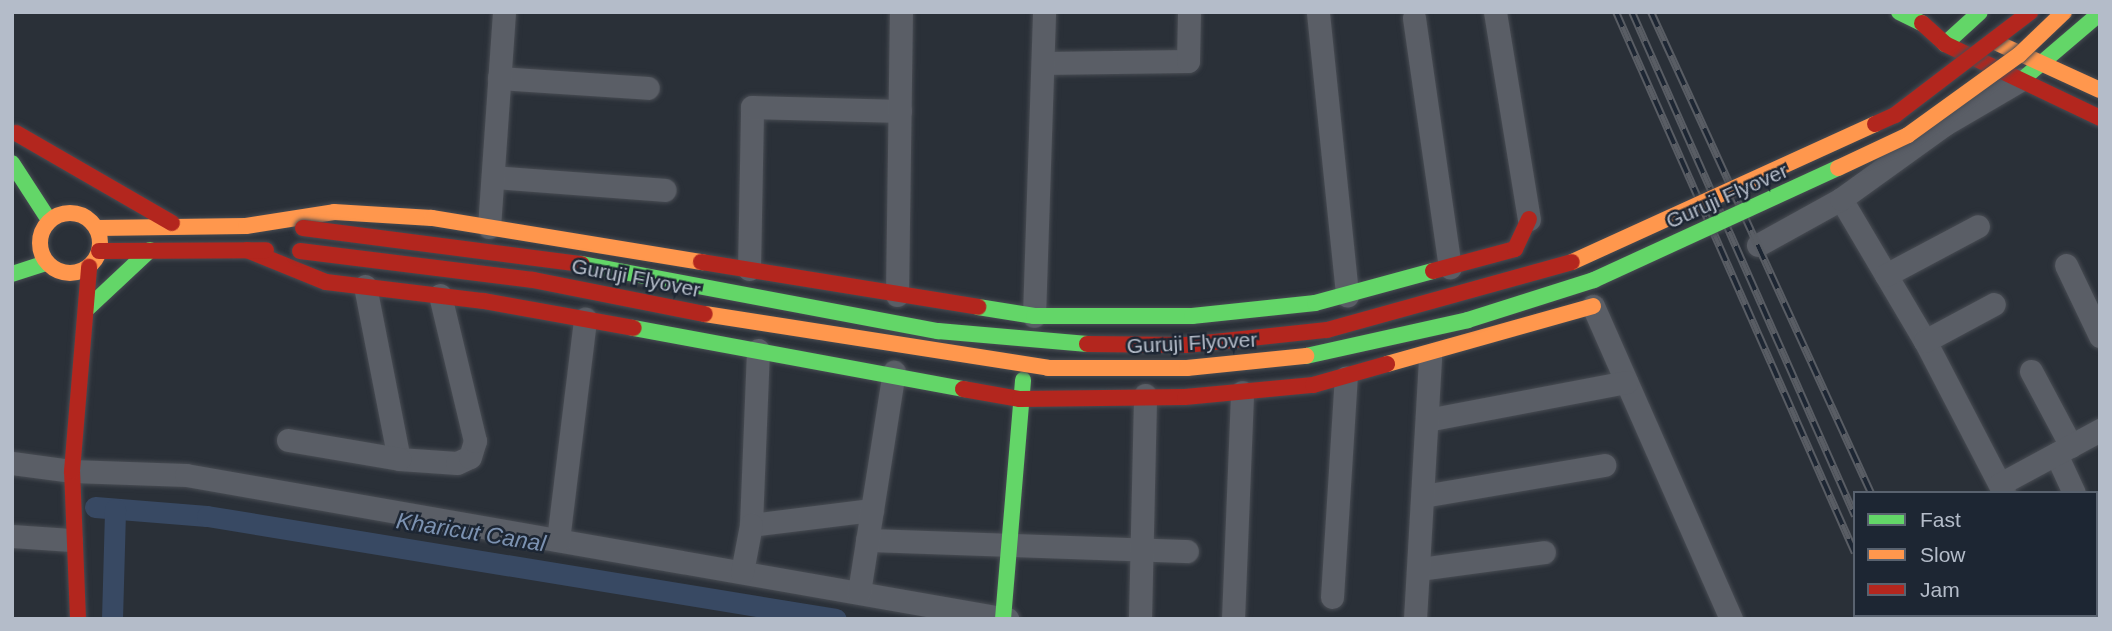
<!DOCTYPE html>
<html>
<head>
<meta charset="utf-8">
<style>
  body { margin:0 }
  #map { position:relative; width:2112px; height:631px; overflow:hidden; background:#2a3038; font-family:Helvetica,sans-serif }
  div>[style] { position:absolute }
  .canal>* { height:21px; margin:-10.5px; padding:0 10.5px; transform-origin:10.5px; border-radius:10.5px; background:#384963 }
  .roads { filter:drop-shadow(0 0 2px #484c53) drop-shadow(0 0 2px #484c53) }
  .street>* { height:23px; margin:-11.5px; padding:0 11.5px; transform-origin:11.5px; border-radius:11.5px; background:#5a5e66 }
  .fast>* { height:16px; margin:-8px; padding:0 8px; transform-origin:8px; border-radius:8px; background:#63d668 }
  .slow>* { height:16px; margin:-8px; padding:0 8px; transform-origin:8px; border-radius:8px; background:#ff974d }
  .slow>.ring { margin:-8px; padding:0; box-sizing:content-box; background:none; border:16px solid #ff974d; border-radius:50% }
  .jam>* { height:16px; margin:-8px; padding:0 8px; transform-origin:8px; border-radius:8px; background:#b3261e }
  .rail>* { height:8px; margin-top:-4px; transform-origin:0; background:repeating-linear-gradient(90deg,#1d2633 0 16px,#595d64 0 32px); box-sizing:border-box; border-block:2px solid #595d64 }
  .bridges { filter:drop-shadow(0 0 2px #484c53) drop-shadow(0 0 2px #484c53) }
  .fast-bridge>* { height:16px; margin:-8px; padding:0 8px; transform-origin:8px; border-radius:8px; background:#63d668 }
  .slow-bridge>* { height:16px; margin:-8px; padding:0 8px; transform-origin:8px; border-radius:8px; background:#ff974d }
  .jam-bridge>* { height:16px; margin:-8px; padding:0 8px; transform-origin:8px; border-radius:8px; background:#b3261e }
  span { translate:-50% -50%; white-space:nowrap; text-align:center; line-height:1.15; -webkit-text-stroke:5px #1d2633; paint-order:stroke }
  .street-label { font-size:21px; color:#b4bcc9 }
  .water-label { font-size:23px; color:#7c92b1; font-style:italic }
  .frame { position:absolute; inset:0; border:14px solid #b4bcc9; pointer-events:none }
  .legend { position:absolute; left:1853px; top:491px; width:245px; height:126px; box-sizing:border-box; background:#1d2633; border:2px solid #59626f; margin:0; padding:9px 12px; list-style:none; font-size:21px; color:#b4bcc9 }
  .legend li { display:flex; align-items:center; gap:14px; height:35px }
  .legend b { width:35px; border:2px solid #59626f }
</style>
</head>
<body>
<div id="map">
  <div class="canal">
    <div style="left:95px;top:507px;width:112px;rotate:4.6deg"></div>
    <div style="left:207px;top:516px;width:637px;rotate:9.3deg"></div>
    <div style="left:112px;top:619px;width:110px;rotate:-88.4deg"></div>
  </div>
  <div class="roads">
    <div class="street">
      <div style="left:1495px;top:12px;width:210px;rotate:80.7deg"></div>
      <div style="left:1318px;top:13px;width:284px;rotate:84.1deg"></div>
      <div style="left:1414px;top:18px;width:252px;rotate:81.8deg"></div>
      <div style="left:1043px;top:63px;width:145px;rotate:-0.8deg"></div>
      <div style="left:1188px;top:61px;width:49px;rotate:-88.8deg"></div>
      <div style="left:499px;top:78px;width:149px;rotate:3.8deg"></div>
      <div style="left:493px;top:177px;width:172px;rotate:4.3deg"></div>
      <div style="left:1841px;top:199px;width:165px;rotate:59.4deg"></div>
      <div style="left:1925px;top:341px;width:171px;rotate:62.5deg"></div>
      <div style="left:489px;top:227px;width:216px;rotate:-86deg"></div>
      <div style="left:1758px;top:245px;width:95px;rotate:-29deg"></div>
      <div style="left:1841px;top:199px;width:128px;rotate:-35.8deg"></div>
      <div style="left:1945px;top:124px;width:89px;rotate:-30.3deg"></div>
      <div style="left:2066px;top:265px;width:79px;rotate:64.4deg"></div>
      <div style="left:749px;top:269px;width:162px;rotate:-88.9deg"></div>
      <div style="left:752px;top:107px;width:148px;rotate:1.5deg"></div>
      <div style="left:1886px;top:275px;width:104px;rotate:-28deg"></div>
      <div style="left:365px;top:286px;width:176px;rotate:78.9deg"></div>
      <div style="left:399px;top:459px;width:58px;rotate:3.9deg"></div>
      <div style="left:457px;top:463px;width:14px;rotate:-25deg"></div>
      <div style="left:470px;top:457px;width:17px;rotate:-73deg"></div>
      <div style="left:475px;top:441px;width:150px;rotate:-103.5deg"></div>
      <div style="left:897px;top:295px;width:283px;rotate:-89.2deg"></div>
      <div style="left:1593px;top:306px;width:342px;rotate:66.2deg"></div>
      <div style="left:1034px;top:316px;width:304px;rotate:-88.1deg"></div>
      <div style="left:1925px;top:341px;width:78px;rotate:-28.2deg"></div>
      <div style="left:758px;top:350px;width:175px;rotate:92.3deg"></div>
      <div style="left:751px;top:525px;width:122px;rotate:-7.1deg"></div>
      <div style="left:2031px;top:371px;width:85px;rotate:61.9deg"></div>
      <div style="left:1427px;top:420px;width:203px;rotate:-10.8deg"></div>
      <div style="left:288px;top:440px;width:113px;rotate:9.7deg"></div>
      <div style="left:2056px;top:454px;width:43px;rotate:65.2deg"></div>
      <div style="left:12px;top:463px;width:61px;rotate:7.6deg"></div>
      <div style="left:72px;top:471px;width:114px;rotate:2deg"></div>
      <div style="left:186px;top:475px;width:834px;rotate:9.95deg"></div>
      <div style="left:2000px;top:484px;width:114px;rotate:-28.4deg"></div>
      <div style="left:1423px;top:496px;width:184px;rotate:-9.7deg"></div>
      <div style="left:12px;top:536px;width:59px;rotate:3.9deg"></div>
      <div style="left:558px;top:540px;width:223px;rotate:-83deg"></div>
      <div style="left:867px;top:540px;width:320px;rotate:2deg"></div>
      <div style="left:1419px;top:569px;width:126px;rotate:-7.7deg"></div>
      <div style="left:742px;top:572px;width:48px;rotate:-79.2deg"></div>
      <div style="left:859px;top:592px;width:223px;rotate:-81deg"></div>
      <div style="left:1332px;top:597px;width:220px;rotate:-86.4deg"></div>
      <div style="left:1140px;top:619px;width:224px;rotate:-88.7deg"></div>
      <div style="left:1233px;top:619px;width:227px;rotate:-87.7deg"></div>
      <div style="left:1415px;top:619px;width:263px;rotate:-86.7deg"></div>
    </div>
    <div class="fast">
      <div style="left:1899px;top:12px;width:25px;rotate:26deg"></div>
      <div style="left:1945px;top:44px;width:47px;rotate:-42.4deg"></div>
      <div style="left:2024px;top:78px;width:100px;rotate:-40.5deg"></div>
      <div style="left:12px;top:163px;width:68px;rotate:57deg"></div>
      <div style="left:12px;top:274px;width:36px;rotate:-18deg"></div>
      <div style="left:978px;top:307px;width:57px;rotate:9.1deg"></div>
      <div style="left:1034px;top:316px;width:158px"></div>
      <div style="left:1192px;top:316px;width:124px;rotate:-6deg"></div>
      <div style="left:1315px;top:303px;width:122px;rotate:-15.2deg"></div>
      <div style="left:88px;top:308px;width:85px;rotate:-43.1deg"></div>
      <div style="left:634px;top:328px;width:335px;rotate:10.5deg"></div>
      <div style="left:1003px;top:619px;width:240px;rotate:-85.2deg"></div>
    </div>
    <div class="slow">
      <div style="left:1995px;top:42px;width:115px;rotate:24.6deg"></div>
      <div class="ring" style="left:40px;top:213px;width:44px;height:44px"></div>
      <div style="left:97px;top:228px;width:149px;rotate:-0.8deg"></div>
      <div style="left:246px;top:226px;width:89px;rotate:-9deg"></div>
      <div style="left:334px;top:212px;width:98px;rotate:3.5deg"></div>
      <div style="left:432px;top:218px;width:273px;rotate:9.3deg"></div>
      <div style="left:1387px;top:364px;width:214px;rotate:-15.7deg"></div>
    </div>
    <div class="jam">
      <div style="left:1922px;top:23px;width:31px;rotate:42deg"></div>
      <div style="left:1945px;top:44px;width:172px;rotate:25.5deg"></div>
      <div style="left:16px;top:133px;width:180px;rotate:30deg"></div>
      <div style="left:247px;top:250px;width:85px;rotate:22.1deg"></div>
      <div style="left:326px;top:282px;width:159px;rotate:6.9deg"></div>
      <div style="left:484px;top:301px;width:152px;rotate:10.2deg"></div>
      <div style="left:99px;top:251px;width:167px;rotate:-0.3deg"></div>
      <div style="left:701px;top:262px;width:281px;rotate:9.2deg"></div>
      <div style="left:1433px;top:271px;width:85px;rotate:-15deg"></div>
      <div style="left:1515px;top:249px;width:33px;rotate:-65deg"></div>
      <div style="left:963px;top:389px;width:58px;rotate:10deg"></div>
      <div style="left:1020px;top:399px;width:165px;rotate:-0.7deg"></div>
      <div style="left:1185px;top:397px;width:129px;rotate:-5.4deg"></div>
      <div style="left:1313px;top:385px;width:77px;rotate:-15.8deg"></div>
      <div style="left:78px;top:619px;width:148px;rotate:-92.3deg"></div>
      <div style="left:72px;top:471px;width:205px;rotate:-85.2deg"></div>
    </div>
  </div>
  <div class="rail">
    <div style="left:1616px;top:12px;width:591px;rotate:66.17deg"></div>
    <div style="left:1632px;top:12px;width:551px;rotate:66.13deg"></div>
    <div style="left:1651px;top:12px;width:529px;rotate:65.42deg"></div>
    <div style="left:1882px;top:615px;width:4px;rotate:63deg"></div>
    <div style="left:1901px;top:615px;width:4px;rotate:76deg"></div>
    <div style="left:1927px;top:615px;width:4px;rotate:76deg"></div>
  </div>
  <div class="bridges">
    <div class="fast-bridge">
      <div style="left:582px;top:264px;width:362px;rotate:10.7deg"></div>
      <div style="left:938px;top:331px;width:150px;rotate:5deg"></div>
      <div style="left:1306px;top:356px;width:166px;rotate:-12.5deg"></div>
      <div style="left:1468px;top:320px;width:132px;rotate:-17.6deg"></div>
      <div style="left:1594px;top:280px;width:268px;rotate:-24.7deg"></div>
    </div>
    <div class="slow-bridge">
      <div style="left:1838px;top:168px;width:77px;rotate:-25.2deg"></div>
      <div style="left:1908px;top:135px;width:137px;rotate:-35.8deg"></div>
      <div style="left:2019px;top:55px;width:62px;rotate:-43.7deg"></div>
      <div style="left:1572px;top:262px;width:333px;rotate:-24.5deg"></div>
      <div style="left:705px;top:314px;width:347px;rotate:8.9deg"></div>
      <div style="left:1048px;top:368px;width:139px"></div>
      <div style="left:1187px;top:368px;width:120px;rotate:-5.8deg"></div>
    </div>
    <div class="jam-bridge">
      <div style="left:1875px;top:124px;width:22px;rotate:-24deg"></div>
      <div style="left:1895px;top:115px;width:170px;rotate:-37.3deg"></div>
      <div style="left:303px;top:228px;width:281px;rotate:7.4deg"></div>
      <div style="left:300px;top:251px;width:235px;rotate:7.1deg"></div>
      <div style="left:533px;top:280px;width:175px;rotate:11.2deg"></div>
      <div style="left:1087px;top:344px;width:99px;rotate:0.6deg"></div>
      <div style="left:1186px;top:345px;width:142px;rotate:-6.1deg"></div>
      <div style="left:1327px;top:330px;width:254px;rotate:-15.5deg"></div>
    </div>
  </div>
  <div class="street-label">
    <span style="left:1727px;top:196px;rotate:-24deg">Guruji Flyover</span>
    <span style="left:636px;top:278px;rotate:11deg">Guruji Flyover</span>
    <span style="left:1192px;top:343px;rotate:-3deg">Guruji Flyover</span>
  </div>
  <div class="water-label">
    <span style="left:471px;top:532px;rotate:9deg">Kharicut Canal</span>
  </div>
  <div class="frame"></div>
  <ul class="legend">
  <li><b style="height:9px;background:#63d668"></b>Fast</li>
  <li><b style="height:9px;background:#ff974d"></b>Slow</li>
  <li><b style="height:9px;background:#b3261e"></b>Jam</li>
  </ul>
</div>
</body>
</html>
